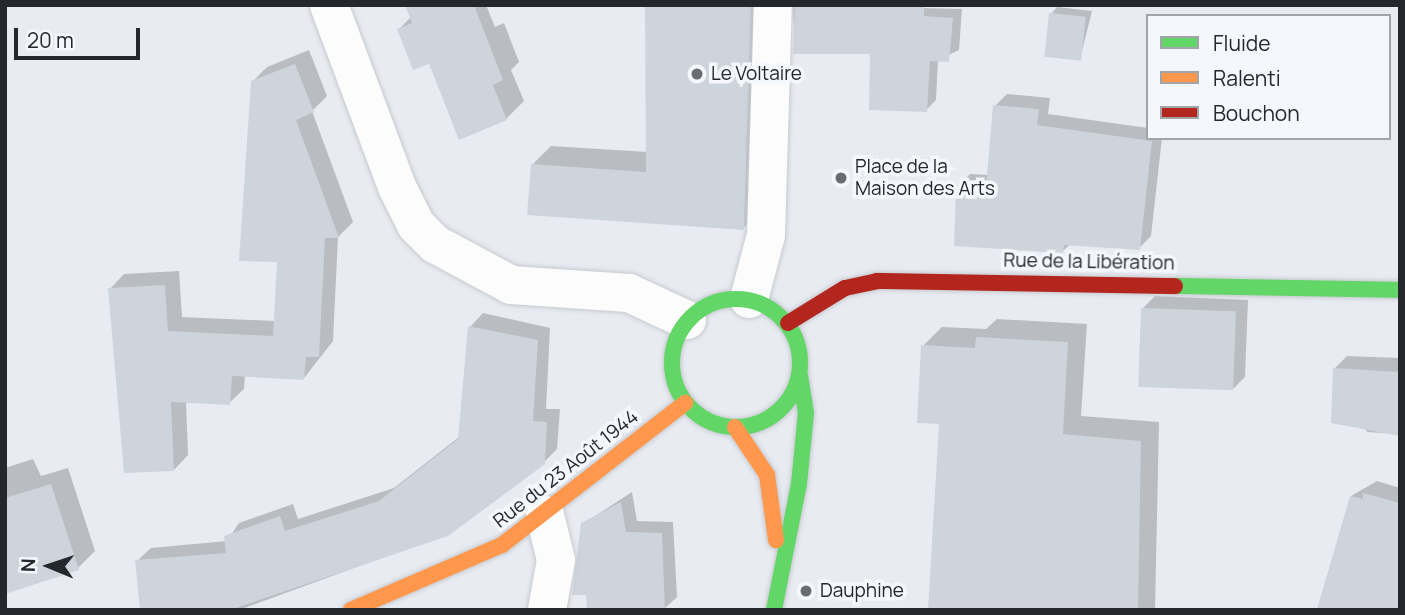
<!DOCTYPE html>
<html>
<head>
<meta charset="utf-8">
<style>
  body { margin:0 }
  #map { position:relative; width:1405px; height:615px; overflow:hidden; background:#e8ecf2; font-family:Manrope,sans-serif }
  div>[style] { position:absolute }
  .shadow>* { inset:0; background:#0003 }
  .building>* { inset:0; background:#cdd4dc; transform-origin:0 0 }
  .roads { filter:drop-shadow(0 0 2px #c7cacf) drop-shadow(0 0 2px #c7cacf) }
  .street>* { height:38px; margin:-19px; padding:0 19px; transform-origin:19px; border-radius:19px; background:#fcfcfd }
  .fast>* { height:16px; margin:-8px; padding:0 8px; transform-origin:8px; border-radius:8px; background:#63d668 }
  .fast>.ring { margin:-8px; padding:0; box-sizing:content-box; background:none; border:16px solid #63d668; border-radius:50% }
  .slow>* { height:16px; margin:-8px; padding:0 8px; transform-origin:8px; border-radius:8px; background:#ff974d }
  .jam>* { height:16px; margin:-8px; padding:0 8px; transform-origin:8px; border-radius:8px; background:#b3261e }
  .dots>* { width:19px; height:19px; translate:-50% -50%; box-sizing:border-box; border:4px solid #f4f8fd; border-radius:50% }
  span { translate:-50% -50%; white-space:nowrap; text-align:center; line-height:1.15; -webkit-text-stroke:7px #f4f8fd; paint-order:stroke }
  .poi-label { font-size:19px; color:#24272b }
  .left { translate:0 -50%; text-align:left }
  .street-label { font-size:19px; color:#24272b }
  .frame { position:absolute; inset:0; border:7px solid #24272b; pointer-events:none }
  .legend { position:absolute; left:1146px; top:14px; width:245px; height:126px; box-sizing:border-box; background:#f4f8fd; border:2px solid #a1a4a9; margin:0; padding:9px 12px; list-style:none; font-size:21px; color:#24272b }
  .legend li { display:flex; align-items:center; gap:14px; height:35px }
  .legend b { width:35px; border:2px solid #a1a4a9 }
  .north { position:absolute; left:14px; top:531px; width:70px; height:70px; -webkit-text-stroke:5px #f4f8fd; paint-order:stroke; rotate:272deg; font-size:19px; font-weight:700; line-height:28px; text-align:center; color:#24272b }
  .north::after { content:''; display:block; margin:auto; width:24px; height:32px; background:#24272b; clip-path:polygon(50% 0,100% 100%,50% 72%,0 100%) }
  .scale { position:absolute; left:14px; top:28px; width:126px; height:32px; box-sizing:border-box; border:4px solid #24272b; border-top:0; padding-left:9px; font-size:21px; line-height:24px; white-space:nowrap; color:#24272b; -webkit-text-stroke:5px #f4f8fd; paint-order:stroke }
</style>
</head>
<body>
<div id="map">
  <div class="shadow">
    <div style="clip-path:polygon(407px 5px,486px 5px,495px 27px,504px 23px,519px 62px,511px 70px,524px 101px,506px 119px,430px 61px,399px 29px,412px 16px)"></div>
    <div style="clip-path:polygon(647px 5px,772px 5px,762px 209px,743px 228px,532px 165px,551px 146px,648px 152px)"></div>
    <div style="clip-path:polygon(793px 5px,962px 9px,959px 50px,938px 60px,936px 100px,926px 110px,871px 53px,795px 52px)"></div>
    <div style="clip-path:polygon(1057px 7px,1092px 11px,1080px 59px,1051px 14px)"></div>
    <div style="clip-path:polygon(309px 50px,327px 96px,312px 111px,353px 222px,338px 237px,333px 341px,304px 378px,245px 375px,244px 389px,229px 403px,186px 401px,188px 455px,174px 470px,110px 289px,124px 274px,179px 271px,182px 317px,275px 321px,278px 261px,252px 82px,267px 67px)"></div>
    <div style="clip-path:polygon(1007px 94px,1050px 98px,1048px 114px,1148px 128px,1148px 138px,1162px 138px,1151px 236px,1139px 248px,1071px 243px,1062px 252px,958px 186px,970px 174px,988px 175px,995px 106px)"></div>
    <div style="clip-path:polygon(1155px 296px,1248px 300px,1245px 377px,1232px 390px,1142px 309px)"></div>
    <div style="clip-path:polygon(483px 313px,550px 328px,546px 409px,560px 409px,557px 449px,543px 463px,447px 534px,239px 610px,142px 610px,137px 561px,151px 548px,227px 541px,239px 523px,293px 504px,298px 519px,394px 488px,459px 437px,470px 327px)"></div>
    <div style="clip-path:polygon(997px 319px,1087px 324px,1081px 416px,1159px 422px,1155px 610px,930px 610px,941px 422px,923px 346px,942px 327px,986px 329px)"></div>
    <div style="clip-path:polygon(1347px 356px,1400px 358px,1400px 434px,1367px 432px,1334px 369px)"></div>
    <div style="clip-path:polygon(33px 459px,41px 476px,68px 468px,95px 551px,78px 568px,5px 592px,5px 468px)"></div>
    <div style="clip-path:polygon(1377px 481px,1400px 488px,1400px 610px,1317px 610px,1351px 496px)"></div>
    <div style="clip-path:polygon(632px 492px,637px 521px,673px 522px,677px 597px,665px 608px,634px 610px,588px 593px,583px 524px)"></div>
  </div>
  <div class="building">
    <div style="clip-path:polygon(405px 5px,474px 5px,503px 80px,493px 85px,507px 120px,459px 140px,429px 64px,413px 70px,397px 29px,412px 23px)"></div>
    <div style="clip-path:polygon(645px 5px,751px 5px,744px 230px,527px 215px,531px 164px,646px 172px)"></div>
    <div style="clip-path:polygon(795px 5px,924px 5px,924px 16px,953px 18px,949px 62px,930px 61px,927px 112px,869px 110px,870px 54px,793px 54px)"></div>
    <div style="left:1049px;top:13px;width:37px;height:44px;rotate:6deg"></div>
    <div style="clip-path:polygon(295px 64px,314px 112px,296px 120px,339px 238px,325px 238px,319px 357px,306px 357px,304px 380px,232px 376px,230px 405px,171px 402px,174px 471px,124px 473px,108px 288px,165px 285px,168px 331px,273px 336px,277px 262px,239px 261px,251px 81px)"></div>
    <div style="clip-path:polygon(993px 105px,1039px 109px,1037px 125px,1152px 141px,1140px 250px,1064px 245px,1063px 253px,954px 246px,956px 185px,986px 187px)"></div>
    <div style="left:1141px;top:308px;width:95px;height:79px;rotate:2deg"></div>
    <div style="clip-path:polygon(468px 326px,538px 340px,533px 421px,547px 422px,545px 464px,448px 536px,230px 610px,140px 610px,135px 560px,226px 553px,224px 536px,280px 516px,285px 531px,379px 501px,458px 439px)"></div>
    <div style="clip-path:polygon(976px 337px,1068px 342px,1063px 434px,1141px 441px,1138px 610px,928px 610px,939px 424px,917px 423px,921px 345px,975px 348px)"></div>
    <div style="clip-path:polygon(1333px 368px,1400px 372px,1400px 436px,1331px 423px)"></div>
    <div style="clip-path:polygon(51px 484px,79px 570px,5px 594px,5px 498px)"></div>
    <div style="clip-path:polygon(1363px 493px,1400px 503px,1400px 610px,1317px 610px,1350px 496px,1363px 499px)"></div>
    <div style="clip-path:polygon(621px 502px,626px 532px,662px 533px,665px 610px,587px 610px,586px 595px,572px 595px,581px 523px)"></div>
  </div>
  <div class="roads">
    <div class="street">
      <div style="left:329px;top:5px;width:194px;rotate:69.5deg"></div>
      <div style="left:397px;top:187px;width:42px;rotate:63.4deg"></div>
      <div style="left:416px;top:225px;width:27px;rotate:45deg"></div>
      <div style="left:435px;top:244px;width:86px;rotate:28.3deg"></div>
      <div style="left:511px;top:285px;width:118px;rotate:3.9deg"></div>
      <div style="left:629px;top:293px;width:64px;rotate:25deg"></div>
      <div style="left:749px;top:299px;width:66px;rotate:-75.1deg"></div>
      <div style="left:766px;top:235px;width:230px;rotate:-88.3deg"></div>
      <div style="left:545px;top:515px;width:46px;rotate:76.3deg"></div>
      <div style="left:556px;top:560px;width:51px;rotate:100.2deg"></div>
    </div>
    <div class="fast">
      <div style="left:1175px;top:286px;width:225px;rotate:1deg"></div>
      <div class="ring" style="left:672px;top:299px;width:112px;height:112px"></div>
      <div style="left:774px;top:610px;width:128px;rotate:-78.8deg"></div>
      <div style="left:799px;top:484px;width:71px;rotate:-84.4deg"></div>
      <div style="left:806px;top:413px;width:38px;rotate:-99deg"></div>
    </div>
    <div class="slow">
      <div style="left:735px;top:427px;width:58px;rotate:56.3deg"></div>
      <div style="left:767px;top:475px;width:66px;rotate:82.1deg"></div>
      <div style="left:351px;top:610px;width:164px;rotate:-23.3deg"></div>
      <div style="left:502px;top:545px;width:232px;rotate:-37.8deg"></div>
    </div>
    <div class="jam">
      <div style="left:788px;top:323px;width:67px;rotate:-31.6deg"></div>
      <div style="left:845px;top:288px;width:33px;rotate:-12deg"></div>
      <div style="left:877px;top:281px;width:298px;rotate:1deg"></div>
    </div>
  </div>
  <div class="dots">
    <div style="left:697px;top:74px;background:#696c71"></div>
    <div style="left:841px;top:178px;background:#696c71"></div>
    <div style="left:806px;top:591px;background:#696c71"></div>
  </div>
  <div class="poi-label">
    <span class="left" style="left:711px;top:74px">Le Voltaire</span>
    <span class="left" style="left:855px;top:178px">Place de la<br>Maison des Arts</span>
    <span class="left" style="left:820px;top:591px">Dauphine</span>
  </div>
  <div class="street-label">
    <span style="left:1089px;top:262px;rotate:1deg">Rue de la Libération</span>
    <span style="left:566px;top:469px;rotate:-38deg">Rue du 23 Août 1944</span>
  </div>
  <div class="frame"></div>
  <ul class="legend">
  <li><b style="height:9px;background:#63d668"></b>Fluide</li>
  <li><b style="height:9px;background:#ff974d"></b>Ralenti</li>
  <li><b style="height:9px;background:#b3261e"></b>Bouchon</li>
  </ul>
  <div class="north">N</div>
  <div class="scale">20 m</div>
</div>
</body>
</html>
